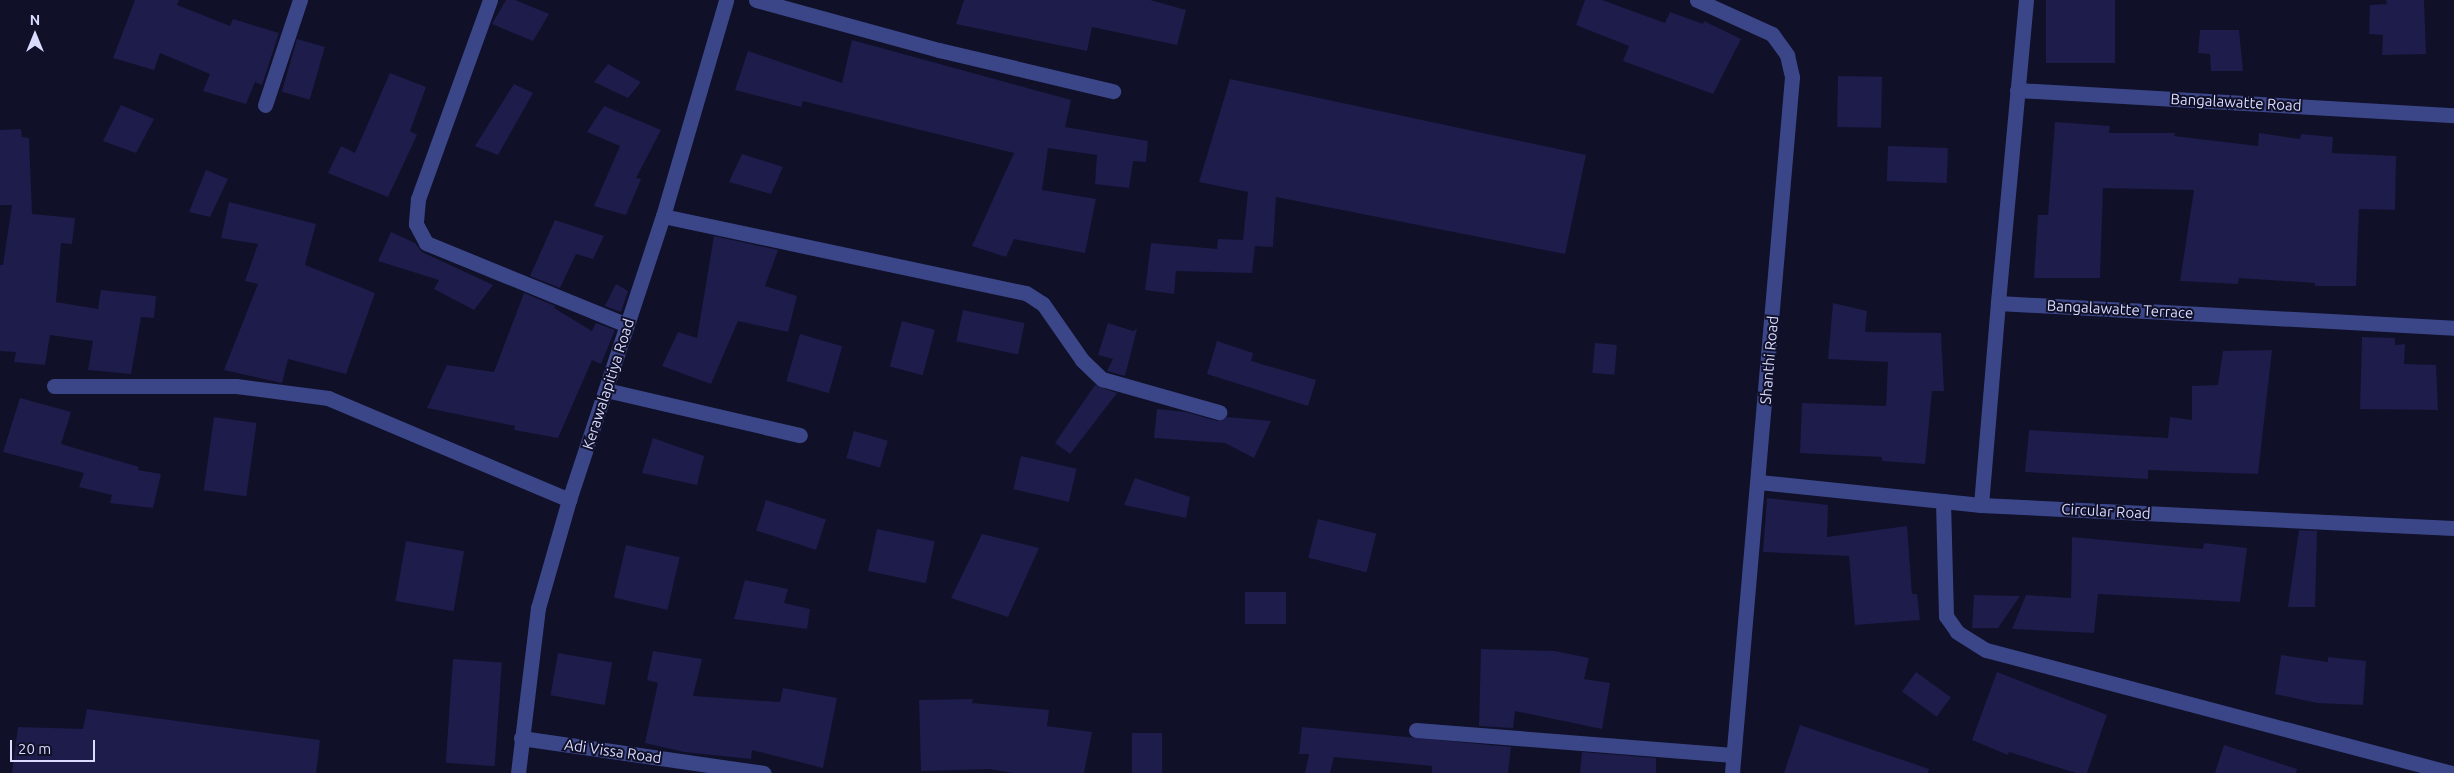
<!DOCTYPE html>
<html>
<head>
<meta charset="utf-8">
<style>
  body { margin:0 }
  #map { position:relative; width:2454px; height:773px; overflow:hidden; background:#101029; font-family:Ubuntu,sans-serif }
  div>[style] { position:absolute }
  .building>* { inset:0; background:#1d1c4b; transform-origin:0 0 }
  .minor>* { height:15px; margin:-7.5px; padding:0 7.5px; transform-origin:7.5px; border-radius:7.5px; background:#3b4689 }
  span { translate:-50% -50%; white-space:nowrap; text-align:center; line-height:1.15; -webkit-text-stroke:4px #101029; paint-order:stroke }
  .street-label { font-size:15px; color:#d9dbff }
  .north { position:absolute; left:10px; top:10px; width:50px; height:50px; -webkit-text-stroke:4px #101029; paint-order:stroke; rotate:0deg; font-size:14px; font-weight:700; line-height:20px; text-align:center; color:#d9dbff }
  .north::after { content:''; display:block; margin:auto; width:18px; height:22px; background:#d9dbff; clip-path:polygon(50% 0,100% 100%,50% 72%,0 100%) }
  .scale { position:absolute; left:10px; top:740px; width:85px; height:22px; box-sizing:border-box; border:2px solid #d9dbff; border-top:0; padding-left:6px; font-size:15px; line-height:18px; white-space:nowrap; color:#d9dbff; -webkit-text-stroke:4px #101029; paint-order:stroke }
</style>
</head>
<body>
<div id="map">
  <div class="building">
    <div style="clip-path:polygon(135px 0,179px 0,177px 5px,230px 26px,233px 19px,279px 33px,262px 85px,255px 82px,246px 104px,203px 91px,210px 74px,160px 53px,154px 70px,113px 58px)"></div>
    <div style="clip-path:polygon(506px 0,515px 0,549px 14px,533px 41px,492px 24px)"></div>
    <div style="clip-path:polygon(964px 0,1150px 0,1186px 10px,1177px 45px,1092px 27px,1087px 51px,956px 24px)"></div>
    <div style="clip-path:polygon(1585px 0,1602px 0,1665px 23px,1670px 12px,1703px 24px,1704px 21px,1741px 39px,1713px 94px,1623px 61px,1629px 46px,1576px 25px)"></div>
    <div style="left:2046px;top:0;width:69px;height:63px"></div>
    <div style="clip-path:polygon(2386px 0,2424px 0,2426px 54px,2382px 55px,2383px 35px,2369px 34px,2370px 5px,2387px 4px)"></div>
    <div style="clip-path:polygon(2200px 30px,2239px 30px,2243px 71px,2211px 71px,2210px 54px,2198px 53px)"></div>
    <div style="left:297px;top:39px;width:29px;height:55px;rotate:16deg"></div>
    <div style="clip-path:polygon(852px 40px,1071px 100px,1065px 127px,1148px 141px,1146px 162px,1133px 161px,1129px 188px,1095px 184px,1097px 155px,1048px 148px,1042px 190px,1096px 199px,1085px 253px,1014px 239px,1006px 257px,972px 246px,1014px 153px,803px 101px,801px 107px,735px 90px,748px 51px,842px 83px)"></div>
    <div style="clip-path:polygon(608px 64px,641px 82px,628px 98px,594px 82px)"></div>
    <div style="clip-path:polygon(390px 73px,426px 87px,410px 131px,417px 135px,388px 197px,328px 173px,341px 146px,355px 153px)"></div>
    <div style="left:1838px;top:76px;width:44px;height:51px;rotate:1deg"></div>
    <div style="clip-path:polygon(1230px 79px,1586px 155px,1565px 254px,1276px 197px,1273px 247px,1255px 246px,1252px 273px,1176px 271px,1174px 294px,1145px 290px,1151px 243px,1217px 249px,1218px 239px,1243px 240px,1248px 192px,1199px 182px)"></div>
    <div style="clip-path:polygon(514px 84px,533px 93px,498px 155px,475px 146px)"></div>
    <div style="clip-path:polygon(121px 105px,154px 119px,136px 153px,103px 141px)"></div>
    <div style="clip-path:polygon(604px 106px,661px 130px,636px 178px,641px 179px,626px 215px,594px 206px,620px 146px,587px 132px)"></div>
    <div style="clip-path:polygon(2055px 122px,2110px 126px,2109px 133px,2175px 133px,2174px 136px,2258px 146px,2259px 133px,2300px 139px,2301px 134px,2333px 137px,2332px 153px,2396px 156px,2395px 210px,2359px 209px,2356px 286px,2315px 286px,2315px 283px,2239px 278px,2238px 284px,2180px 281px,2194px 190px,2103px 188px,2100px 278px,2034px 278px,2038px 215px,2048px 215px)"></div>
    <div style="clip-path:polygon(21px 129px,22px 137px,29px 138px,32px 214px,75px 218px,72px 244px,61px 243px,56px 302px,98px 309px,101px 290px,156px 296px,154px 318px,141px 317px,131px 374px,88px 370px,93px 341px,50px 335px,45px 365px,14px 362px,16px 352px,0 351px,0 265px,3px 265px,12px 205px,0 205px,0 130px)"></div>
    <div style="left:1888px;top:146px;width:60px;height:35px;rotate:2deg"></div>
    <div style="clip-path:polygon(742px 154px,783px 167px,771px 194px,729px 182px)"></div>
    <div style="clip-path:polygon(206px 170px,228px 179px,210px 217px,189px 212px)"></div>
    <div style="clip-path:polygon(229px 202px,316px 224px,305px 265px,375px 293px,346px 374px,288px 359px,282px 383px,224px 370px,258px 284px,245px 281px,258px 244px,221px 238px)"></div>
    <div style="clip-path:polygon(555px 220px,604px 236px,593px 259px,576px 254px,560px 288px,530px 276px)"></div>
    <div style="clip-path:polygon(391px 232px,415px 243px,422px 252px,493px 285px,474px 310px,434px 289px,439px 280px,378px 261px)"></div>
    <div style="clip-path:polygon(714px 236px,778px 250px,765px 286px,797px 296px,788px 332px,738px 321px,711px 384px,662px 366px,678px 332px,697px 338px)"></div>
    <div style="clip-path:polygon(616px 284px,628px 291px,621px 312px,605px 306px)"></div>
    <div style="clip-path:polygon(524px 293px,555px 306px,554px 308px,592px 331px,596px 323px,615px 330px,601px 364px,592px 360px,558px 438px,514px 430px,515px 426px,427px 408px,447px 365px,494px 372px)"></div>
    <div style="clip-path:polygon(1833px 303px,1867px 311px,1865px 332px,1941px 333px,1944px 391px,1932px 391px,1925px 464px,1882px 461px,1882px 457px,1800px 453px,1802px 403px,1886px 406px,1888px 362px,1828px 359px)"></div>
    <div style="left:963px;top:310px;width:63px;height:32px;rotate:12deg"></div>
    <div style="left:902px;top:321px;width:34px;height:47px;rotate:15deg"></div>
    <div style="clip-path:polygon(1108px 323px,1133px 331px,1137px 329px,1125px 376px,1107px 371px,1113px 359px,1098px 355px)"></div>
    <div style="left:800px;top:334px;width:44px;height:49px;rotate:16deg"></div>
    <div style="clip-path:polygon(2362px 337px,2395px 338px,2395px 345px,2405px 344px,2404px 364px,2436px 365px,2438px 410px,2360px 409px)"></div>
    <div style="clip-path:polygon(1217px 341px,1253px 353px,1251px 361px,1316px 380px,1308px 406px,1207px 374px)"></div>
    <div style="left:1595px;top:343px;width:22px;height:30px;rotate:5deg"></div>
    <div style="clip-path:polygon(2272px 350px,2258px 474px,2148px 470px,2148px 479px,2025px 472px,2029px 430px,2168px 438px,2170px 417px,2192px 420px,2192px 386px,2218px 385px,2223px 351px)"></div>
    <div style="clip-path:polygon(1095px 385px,1117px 393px,1070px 454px,1055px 443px)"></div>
    <div style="clip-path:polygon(20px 398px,71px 412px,61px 444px,139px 467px,138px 470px,161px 474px,153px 508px,110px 503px,112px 495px,79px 487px,84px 473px,3px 452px)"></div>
    <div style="clip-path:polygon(1157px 409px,1186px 412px,1217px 421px,1227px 417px,1271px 421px,1254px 458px,1225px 443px,1154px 438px)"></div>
    <div style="left:214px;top:417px;width:43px;height:74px;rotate:8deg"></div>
    <div style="left:854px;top:431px;width:35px;height:28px;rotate:16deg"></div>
    <div style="clip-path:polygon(653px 438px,704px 456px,697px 485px,642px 473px)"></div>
    <div style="left:1021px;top:456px;width:57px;height:34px;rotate:13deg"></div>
    <div style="clip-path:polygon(1135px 478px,1190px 497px,1186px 518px,1124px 505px)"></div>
    <div style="clip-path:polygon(1767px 498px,1828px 505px,1827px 537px,1907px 526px,1912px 594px,1917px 594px,1920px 620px,1855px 625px,1849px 556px,1763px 552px)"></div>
    <div style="left:766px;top:500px;width:63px;height:32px;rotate:18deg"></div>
    <div style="left:1318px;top:519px;width:60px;height:40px;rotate:14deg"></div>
    <div style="left:877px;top:529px;width:59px;height:43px;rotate:12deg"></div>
    <div style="clip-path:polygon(2299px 530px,2317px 531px,2315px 607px,2288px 607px)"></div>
    <div style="clip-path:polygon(982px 534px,1039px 548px,1008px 617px,951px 598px)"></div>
    <div style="clip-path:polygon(2072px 537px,2203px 549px,2204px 543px,2247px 548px,2240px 602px,2098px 594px,2094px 633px,2012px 629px,2026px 595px,2071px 598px)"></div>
    <div style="left:406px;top:541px;width:59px;height:61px;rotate:10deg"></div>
    <div style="left:626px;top:545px;width:55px;height:54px;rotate:13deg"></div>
    <div style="clip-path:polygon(745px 580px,788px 589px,784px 603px,810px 609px,807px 629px,734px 619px)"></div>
    <div style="left:1245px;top:592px;width:41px;height:32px"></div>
    <div style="clip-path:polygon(1974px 595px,2020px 596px,1998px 628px,1972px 628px)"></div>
    <div style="clip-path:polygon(1481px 649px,1555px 651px,1589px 658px,1584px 679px,1610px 683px,1602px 729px,1515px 711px,1513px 728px,1479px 726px)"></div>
    <div style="clip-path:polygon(653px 651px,702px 659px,693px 696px,780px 702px,783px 688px,837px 698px,823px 768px,752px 750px,751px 759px,684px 752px,645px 743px,658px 683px,647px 680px)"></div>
    <div style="left:558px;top:653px;width:55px;height:43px;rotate:10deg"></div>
    <div style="clip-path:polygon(2281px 655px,2328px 662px,2328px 657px,2366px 661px,2363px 705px,2317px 703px,2275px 694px)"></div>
    <div style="left:453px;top:659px;width:49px;height:104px;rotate:4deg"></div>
    <div style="left:1916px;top:672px;width:43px;height:24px;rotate:36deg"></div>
    <div style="clip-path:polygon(1997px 672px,2107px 715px,2087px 773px,2076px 773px,2009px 752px,2008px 755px,1972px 740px)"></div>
    <div style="clip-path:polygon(973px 699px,972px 703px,1049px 710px,1047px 726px,1092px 732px,1084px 773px,1013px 773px,990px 769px,921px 771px,919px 700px)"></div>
    <div style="clip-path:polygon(87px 709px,320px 740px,316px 773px,12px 773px,18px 727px,83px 729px)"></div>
    <div style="clip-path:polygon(1800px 725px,1929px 769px,1928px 773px,1784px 773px)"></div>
    <div style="clip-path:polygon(1302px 727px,1511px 747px,1508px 773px,1432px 773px,1432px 766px,1334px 757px,1330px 773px,1305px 773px,1309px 754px,1299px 754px)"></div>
    <div style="left:1132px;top:733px;width:30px;height:40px"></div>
    <div style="clip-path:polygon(2224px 745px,2297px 769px,2296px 773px,2215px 773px)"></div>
    <div style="clip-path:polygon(1582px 752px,1656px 758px,1656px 773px,1580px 773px)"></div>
  </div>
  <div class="minor">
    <div style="left:490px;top:0;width:212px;rotate:109.9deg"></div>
    <div style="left:418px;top:199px;width:25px;rotate:95deg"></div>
    <div style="left:416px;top:224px;width:21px;rotate:62deg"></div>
    <div style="left:426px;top:243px;width:217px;rotate:22.2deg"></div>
    <div style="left:756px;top:0;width:190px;rotate:15.3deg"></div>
    <div style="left:939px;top:50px;width:179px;rotate:13.3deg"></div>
    <div style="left:1697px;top:0;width:82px;rotate:24.4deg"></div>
    <div style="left:1772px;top:34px;width:26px;rotate:54deg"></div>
    <div style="left:1787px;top:55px;width:23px;rotate:77deg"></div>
    <div style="left:1792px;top:77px;width:699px;rotate:94.93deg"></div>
    <div style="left:2026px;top:0;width:304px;rotate:95.3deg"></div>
    <div style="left:1998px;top:303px;width:457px;rotate:3.1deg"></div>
    <div style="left:2017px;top:90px;width:438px;rotate:3.3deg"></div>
    <div style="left:265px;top:105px;width:111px;rotate:-71.6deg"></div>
    <div style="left:663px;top:216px;width:371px;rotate:12deg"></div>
    <div style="left:1026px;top:293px;width:20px;rotate:33deg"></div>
    <div style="left:1043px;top:304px;width:68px;rotate:55.1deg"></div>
    <div style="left:1082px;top:360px;width:28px;rotate:44deg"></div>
    <div style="left:1102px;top:379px;width:122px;rotate:15.8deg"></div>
    <div style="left:54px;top:386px;width:182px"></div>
    <div style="left:236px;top:386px;width:93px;rotate:7.4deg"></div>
    <div style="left:328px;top:398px;width:262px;rotate:22.9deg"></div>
    <div style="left:606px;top:390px;width:199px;rotate:13.1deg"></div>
    <div style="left:1759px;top:482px;width:223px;rotate:5.9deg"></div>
    <div style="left:1981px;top:505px;width:474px;rotate:2.8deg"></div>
    <div style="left:1943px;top:501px;width:115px;rotate:88.5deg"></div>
    <div style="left:1946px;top:616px;width:19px;rotate:55deg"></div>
    <div style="left:1957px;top:632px;width:34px;rotate:32deg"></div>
    <div style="left:1986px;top:650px;width:483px;rotate:14.8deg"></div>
    <div style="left:1981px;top:505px;width:203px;rotate:-85.2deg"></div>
    <div style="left:1416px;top:730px;width:318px;rotate:4.5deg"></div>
    <div style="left:521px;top:738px;width:245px;rotate:8.2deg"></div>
    <div style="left:518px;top:773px;width:166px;rotate:-83.1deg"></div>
    <div style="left:538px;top:608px;width:112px;rotate:-74deg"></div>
    <div style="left:569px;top:500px;width:299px;rotate:-71.7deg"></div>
    <div style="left:663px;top:216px;width:225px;rotate:-73.7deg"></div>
  </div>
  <div class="street-label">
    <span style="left:2236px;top:102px;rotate:3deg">Bangalawatte Road</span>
    <span style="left:2120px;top:309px;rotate:3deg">Bangalawatte Terrace</span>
    <span style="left:1769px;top:360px;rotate:-85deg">Shanthi Road</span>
    <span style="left:608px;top:384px;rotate:-72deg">Kerawalapitiya Road</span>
    <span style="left:2106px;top:511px;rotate:3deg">Circular Road</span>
    <span style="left:613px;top:751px;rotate:8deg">Adi Vissa Road</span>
  </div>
  <div class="north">N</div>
  <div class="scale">20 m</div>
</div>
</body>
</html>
